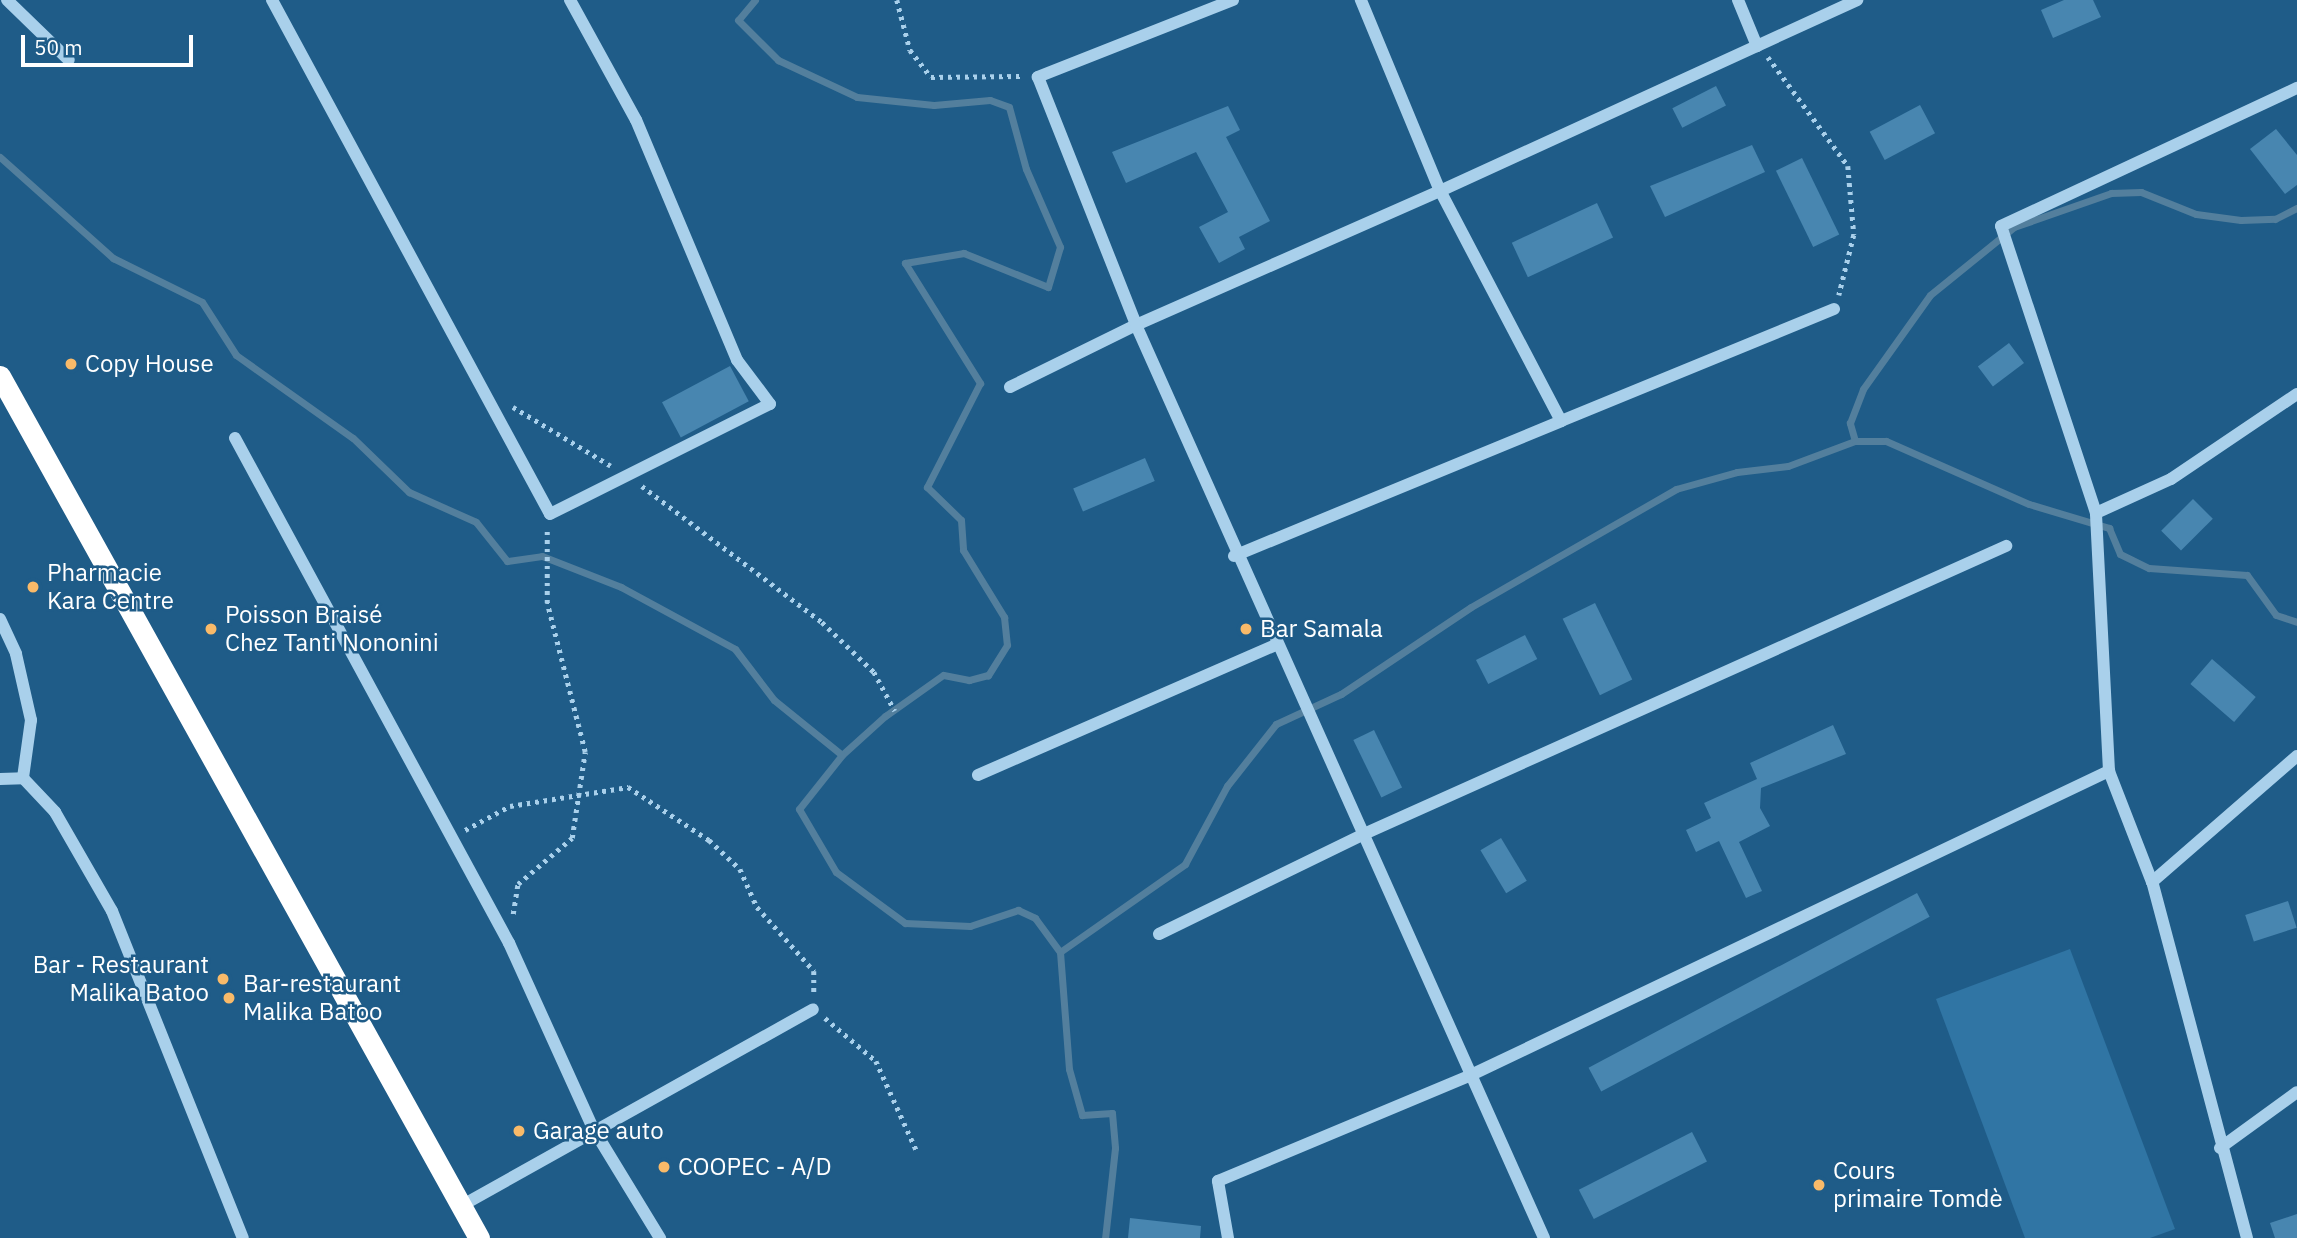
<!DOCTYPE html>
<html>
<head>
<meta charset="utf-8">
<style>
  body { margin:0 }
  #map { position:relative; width:2297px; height:1238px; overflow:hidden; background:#1f5c88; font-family:"IBM Plex Sans",sans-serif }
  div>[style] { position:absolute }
  .green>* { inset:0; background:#3075a4 }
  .stream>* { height:7px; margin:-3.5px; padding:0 3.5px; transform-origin:3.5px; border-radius:3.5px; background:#537f9d }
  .building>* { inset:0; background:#4886b0; transform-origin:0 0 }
  .path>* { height:4.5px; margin-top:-2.25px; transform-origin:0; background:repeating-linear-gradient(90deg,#a9d0eb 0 3.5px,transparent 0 8.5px) }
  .minor>* { height:12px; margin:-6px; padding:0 6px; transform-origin:6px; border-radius:6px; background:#a9d0eb }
  .highway>* { height:21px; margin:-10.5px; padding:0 10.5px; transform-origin:10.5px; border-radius:10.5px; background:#fff }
  .dots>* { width:19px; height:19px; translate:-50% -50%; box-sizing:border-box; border:4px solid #1f5c88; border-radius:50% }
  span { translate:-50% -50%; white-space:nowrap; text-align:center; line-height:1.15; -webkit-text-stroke:5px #1f5c88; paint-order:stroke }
  .poi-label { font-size:24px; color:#fff }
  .left { translate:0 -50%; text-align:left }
  .right { translate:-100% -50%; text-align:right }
  .scale { position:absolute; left:21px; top:35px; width:172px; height:32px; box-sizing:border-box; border:4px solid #fff; border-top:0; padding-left:9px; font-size:21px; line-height:24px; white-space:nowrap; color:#fff; -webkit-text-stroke:5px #1f5c88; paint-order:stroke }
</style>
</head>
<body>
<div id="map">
  <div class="green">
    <div style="clip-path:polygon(2070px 949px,2175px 1229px,2150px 1238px,2025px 1238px,1936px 999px)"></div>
  </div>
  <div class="stream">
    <div style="left:755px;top:0;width:26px;rotate:130deg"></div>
    <div style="left:738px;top:20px;width:57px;rotate:45deg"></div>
    <div style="left:778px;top:60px;width:87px;rotate:25.1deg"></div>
    <div style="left:857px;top:97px;width:77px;rotate:5.9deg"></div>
    <div style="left:934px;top:105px;width:56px;rotate:-5.1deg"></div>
    <div style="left:990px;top:100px;width:20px;rotate:20deg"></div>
    <div style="left:1009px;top:107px;width:64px;rotate:74.7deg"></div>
    <div style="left:1026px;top:169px;width:85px;rotate:66.4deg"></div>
    <div style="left:1060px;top:247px;width:42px;rotate:106.7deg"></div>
    <div style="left:1048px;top:287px;width:91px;rotate:-158deg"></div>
    <div style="left:964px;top:253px;width:60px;rotate:170.4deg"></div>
    <div style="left:905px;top:263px;width:142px;rotate:58deg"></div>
    <div style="left:980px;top:383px;width:117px;rotate:117deg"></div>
    <div style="left:927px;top:487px;width:47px;rotate:44.1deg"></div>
    <div style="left:961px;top:520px;width:30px;rotate:86deg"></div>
    <div style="left:963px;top:550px;width:79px;rotate:58.5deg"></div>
    <div style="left:1004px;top:617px;width:28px;rotate:84deg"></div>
    <div style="left:1007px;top:645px;width:36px;rotate:122deg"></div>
    <div style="left:988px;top:675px;width:20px;rotate:165deg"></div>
    <div style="left:969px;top:680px;width:26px;rotate:-169deg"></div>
    <div style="left:943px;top:675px;width:71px;rotate:144.7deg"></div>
    <div style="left:885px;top:716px;width:58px;rotate:137.8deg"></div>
    <div style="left:842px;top:755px;width:69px;rotate:128.5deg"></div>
    <div style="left:799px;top:809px;width:73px;rotate:59.6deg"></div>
    <div style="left:836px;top:872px;width:86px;rotate:36.5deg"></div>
    <div style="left:905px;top:923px;width:65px;rotate:2.6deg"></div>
    <div style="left:970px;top:926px;width:51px;rotate:-18.4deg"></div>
    <div style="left:1018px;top:910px;width:19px;rotate:25deg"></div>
    <div style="left:1035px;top:918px;width:42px;rotate:53.7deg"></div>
    <div style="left:1060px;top:952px;width:117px;rotate:85.6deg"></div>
    <div style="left:1069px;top:1069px;width:48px;rotate:74.2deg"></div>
    <div style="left:1082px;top:1115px;width:30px;rotate:-4deg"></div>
    <div style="left:1112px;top:1113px;width:35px;rotate:85deg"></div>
    <div style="left:1115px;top:1148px;width:91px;rotate:96.3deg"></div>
    <div style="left:0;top:157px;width:152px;rotate:41.8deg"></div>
    <div style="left:113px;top:258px;width:99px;rotate:26.3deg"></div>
    <div style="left:202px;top:302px;width:63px;rotate:57.3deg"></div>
    <div style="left:236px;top:355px;width:143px;rotate:35.4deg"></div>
    <div style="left:353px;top:438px;width:78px;rotate:44deg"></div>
    <div style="left:409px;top:492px;width:73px;rotate:24.1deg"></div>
    <div style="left:476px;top:522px;width:50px;rotate:51.5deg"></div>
    <div style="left:507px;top:561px;width:35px;rotate:-8deg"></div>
    <div style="left:542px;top:556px;width:85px;rotate:21.4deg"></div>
    <div style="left:621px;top:587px;width:130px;rotate:28.5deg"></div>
    <div style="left:735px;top:649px;width:64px;rotate:52.6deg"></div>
    <div style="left:774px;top:700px;width:87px;rotate:39deg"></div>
    <div style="left:1855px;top:441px;width:19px;rotate:-106deg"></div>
    <div style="left:1850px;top:423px;width:36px;rotate:-69deg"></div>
    <div style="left:1863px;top:389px;width:115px;rotate:-54.5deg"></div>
    <div style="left:1930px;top:295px;width:108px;rotate:-39deg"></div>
    <div style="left:2014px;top:227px;width:103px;rotate:-19.3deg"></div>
    <div style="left:2111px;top:193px;width:30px;rotate:-2deg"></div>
    <div style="left:2141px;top:192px;width:59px;rotate:21.8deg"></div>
    <div style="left:2196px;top:214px;width:45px;rotate:7.6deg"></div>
    <div style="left:2241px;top:220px;width:34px;rotate:-2deg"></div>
    <div style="left:2275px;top:219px;width:25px;rotate:-27deg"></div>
    <div style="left:1060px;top:952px;width:153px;rotate:-35.1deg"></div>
    <div style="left:1185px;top:864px;width:89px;rotate:-61.7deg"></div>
    <div style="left:1227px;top:786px;width:79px;rotate:-51.7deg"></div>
    <div style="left:1276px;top:724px;width:72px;rotate:-24.8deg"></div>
    <div style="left:1341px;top:694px;width:156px;rotate:-33.8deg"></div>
    <div style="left:1471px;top:607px;width:237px;rotate:-29.9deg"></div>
    <div style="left:1676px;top:489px;width:63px;rotate:-15.6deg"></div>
    <div style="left:1737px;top:472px;width:51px;rotate:-6.7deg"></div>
    <div style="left:1788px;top:466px;width:72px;rotate:-20.5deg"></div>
    <div style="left:1855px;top:441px;width:31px"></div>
    <div style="left:1886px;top:441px;width:156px;rotate:23.8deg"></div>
    <div style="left:2029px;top:504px;width:84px;rotate:16.7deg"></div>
    <div style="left:2109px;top:528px;width:28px;rotate:67deg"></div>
    <div style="left:2120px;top:554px;width:32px;rotate:26deg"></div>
    <div style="left:2149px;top:568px;width:98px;rotate:4.1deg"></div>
    <div style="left:2247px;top:575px;width:49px;rotate:54.1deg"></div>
    <div style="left:2276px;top:615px;width:22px;rotate:18deg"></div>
  </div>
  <div class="building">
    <div style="clip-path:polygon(2064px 0,2093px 0,2101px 17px,2053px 38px,2041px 10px)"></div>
    <div style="left:1716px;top:86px;width:22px;height:49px;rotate:63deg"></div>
    <div style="left:1920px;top:105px;width:32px;height:57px;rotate:62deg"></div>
    <div style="clip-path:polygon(1228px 106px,1240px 130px,1226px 137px,1270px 221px,1239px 237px,1245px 249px,1219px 263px,1199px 227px,1228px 212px,1196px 152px,1126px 183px,1112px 152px)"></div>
    <div style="clip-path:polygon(2276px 129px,2297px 155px,2297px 185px,2285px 194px,2250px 149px)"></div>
    <div style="clip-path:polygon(1752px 145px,1765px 172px,1665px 217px,1650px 186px)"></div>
    <div style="left:1802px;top:158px;width:85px;height:29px;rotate:64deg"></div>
    <div style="left:1597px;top:203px;width:38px;height:94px;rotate:65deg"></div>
    <div style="left:2009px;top:343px;width:25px;height:39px;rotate:53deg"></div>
    <div style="left:730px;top:366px;width:40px;height:77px;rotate:62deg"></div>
    <div style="left:1145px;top:458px;width:25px;height:78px;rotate:67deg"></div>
    <div style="left:2193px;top:499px;width:28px;height:45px;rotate:45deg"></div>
    <div style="left:1595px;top:603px;width:85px;height:36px;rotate:64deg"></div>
    <div style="left:1525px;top:635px;width:27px;height:55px;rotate:63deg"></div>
    <div style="left:2212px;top:659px;width:58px;height:33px;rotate:41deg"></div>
    <div style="clip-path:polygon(1833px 725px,1846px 754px,1761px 788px,1760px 808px,1770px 826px,1739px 842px,1762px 891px,1746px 898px,1719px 841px,1696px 852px,1686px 830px,1711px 818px,1704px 803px,1757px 779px,1750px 763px)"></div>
    <div style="left:1374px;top:730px;width:64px;height:23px;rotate:64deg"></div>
    <div style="left:1501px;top:838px;width:50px;height:24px;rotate:59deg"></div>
    <div style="left:1917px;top:893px;width:27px;height:372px;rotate:62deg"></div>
    <div style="left:2288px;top:901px;width:28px;height:45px;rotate:72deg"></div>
    <div style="left:1692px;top:1132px;width:33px;height:127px;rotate:63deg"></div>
    <div style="clip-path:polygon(2297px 1214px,2297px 1238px,2275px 1238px,2270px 1223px)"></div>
    <div style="clip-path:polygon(1130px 1218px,1201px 1226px,1200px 1238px,1128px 1238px)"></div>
  </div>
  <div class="path">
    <div style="left:897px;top:0;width:52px;rotate:75.4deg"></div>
    <div style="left:910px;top:50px;width:34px;rotate:52deg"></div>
    <div style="left:931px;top:77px;width:93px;rotate:-0.6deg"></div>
    <div style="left:1768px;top:57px;width:135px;rotate:53.7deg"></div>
    <div style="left:1848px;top:166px;width:69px;rotate:85deg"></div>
    <div style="left:1854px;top:235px;width:62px;rotate:104deg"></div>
    <div style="left:513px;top:407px;width:114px;rotate:31deg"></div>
    <div style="left:642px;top:486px;width:226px;rotate:37.1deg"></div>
    <div style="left:822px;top:622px;width:72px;rotate:43.9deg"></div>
    <div style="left:874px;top:672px;width:44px;rotate:61.7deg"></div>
    <div style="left:465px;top:830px;width:51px;rotate:-28.1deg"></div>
    <div style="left:510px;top:806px;width:120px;rotate:-9.1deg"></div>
    <div style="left:628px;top:787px;width:97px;rotate:33.2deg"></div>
    <div style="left:709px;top:840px;width:42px;rotate:43.1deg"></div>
    <div style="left:740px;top:869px;width:42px;rotate:65.9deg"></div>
    <div style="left:757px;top:907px;width:86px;rotate:48.3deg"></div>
    <div style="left:814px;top:971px;width:23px;rotate:90deg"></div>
    <div style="left:513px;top:914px;width:30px;rotate:-81deg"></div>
    <div style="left:518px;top:884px;width:71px;rotate:-40.4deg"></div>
    <div style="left:572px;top:838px;width:87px;rotate:-81.4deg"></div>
    <div style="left:585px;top:752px;width:154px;rotate:-104.3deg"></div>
    <div style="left:547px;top:603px;width:74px;rotate:-90deg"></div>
    <div style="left:825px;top:1018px;width:67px;rotate:40.1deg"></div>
    <div style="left:876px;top:1061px;width:97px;rotate:65.6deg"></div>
  </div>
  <div class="minor">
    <div style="left:7px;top:0;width:86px;rotate:44.1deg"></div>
    <div style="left:272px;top:0;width:584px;rotate:61.59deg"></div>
    <div style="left:550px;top:514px;width:246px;rotate:-26.6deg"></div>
    <div style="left:770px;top:404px;width:55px;rotate:-126.9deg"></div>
    <div style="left:737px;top:360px;width:260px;rotate:-112.8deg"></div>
    <div style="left:636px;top:120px;width:137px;rotate:-118.8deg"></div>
    <div style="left:1233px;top:0;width:210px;rotate:158.5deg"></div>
    <div style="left:1038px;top:77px;width:267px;rotate:68.4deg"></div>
    <div style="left:1136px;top:325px;width:332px;rotate:-23.8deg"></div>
    <div style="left:1440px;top:191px;width:207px;rotate:-112.5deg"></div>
    <div style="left:1738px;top:0;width:50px;rotate:67.6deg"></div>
    <div style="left:1834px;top:309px;width:295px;rotate:157.7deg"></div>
    <div style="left:1561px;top:421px;width:260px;rotate:-117.7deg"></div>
    <div style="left:1440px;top:191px;width:459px;rotate:-24.6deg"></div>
    <div style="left:1010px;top:387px;width:140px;rotate:-26.2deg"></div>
    <div style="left:1136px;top:325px;width:1000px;rotate:65.92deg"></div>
    <div style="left:235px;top:438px;width:575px;rotate:61.52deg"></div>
    <div style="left:509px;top:943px;width:205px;rotate:65.6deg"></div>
    <div style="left:594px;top:1130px;width:127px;rotate:58.6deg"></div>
    <div style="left:2096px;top:513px;width:82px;rotate:-24.4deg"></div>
    <div style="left:2171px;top:479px;width:152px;rotate:-34deg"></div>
    <div style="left:1234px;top:556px;width:354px;rotate:-22.4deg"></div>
    <div style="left:0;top:619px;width:38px;rotate:65deg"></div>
    <div style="left:16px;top:654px;width:68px;rotate:77.2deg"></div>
    <div style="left:31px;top:720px;width:59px;rotate:97.9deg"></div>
    <div style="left:23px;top:778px;width:47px;rotate:46.7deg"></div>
    <div style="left:55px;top:812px;width:114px;rotate:60.1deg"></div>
    <div style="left:112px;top:911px;width:352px;rotate:68.2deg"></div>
    <div style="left:978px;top:775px;width:325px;rotate:-23.6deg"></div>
    <div style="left:0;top:779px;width:23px;rotate:-2deg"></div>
    <div style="left:2152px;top:882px;width:192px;rotate:-41deg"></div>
    <div style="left:1159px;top:934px;width:228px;rotate:-26deg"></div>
    <div style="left:1364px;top:834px;width:704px;rotate:-24.16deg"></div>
    <div style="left:2220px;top:1148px;width:95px;rotate:-36deg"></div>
    <div style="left:461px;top:1206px;width:403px;rotate:-29.2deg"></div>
    <div style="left:1228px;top:1238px;width:58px;rotate:-100deg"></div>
    <div style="left:1218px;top:1181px;width:274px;rotate:-22.7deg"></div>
    <div style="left:1471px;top:1075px;width:707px;rotate:-25.48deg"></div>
    <div style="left:2247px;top:1238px;width:368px;rotate:-104.9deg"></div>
    <div style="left:2152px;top:882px;width:119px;rotate:-111.2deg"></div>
    <div style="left:2109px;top:771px;width:258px;rotate:-92.9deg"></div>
    <div style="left:2096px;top:513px;width:302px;rotate:-108.3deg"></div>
    <div style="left:2001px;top:226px;width:327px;rotate:-25deg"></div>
  </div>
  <div class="highway">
    <div style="left:0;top:376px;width:986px;rotate:60.94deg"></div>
  </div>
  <div class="dots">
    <div style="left:71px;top:364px;background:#f9ba69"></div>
    <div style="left:33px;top:587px;background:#f9ba69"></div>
    <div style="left:211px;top:629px;background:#f9ba69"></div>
    <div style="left:1246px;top:629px;background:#f9ba69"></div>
    <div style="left:223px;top:979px;background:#f9ba69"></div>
    <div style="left:229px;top:998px;background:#f9ba69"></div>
    <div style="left:519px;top:1131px;background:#f9ba69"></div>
    <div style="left:664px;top:1167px;background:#f9ba69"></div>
    <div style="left:1819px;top:1185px;background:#f9ba69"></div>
  </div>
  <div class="poi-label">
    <span class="left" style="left:85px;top:364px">Copy House</span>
    <span class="left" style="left:47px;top:587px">Pharmacie<br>Kara Centre</span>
    <span class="left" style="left:225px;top:629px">Poisson Braisé<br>Chez Tanti Nononini</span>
    <span class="left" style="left:1260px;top:629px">Bar Samala</span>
    <span class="right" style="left:209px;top:979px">Bar - Restaurant<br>Malika Batoo</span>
    <span class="left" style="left:243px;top:998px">Bar-restaurant<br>Malika Batoo</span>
    <span class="left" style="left:533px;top:1131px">Garage auto</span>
    <span class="left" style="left:678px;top:1167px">COOPEC - A/D</span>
    <span class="left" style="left:1833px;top:1185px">Cours<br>primaire Tomdè</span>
  </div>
  <div class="scale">50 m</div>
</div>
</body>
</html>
